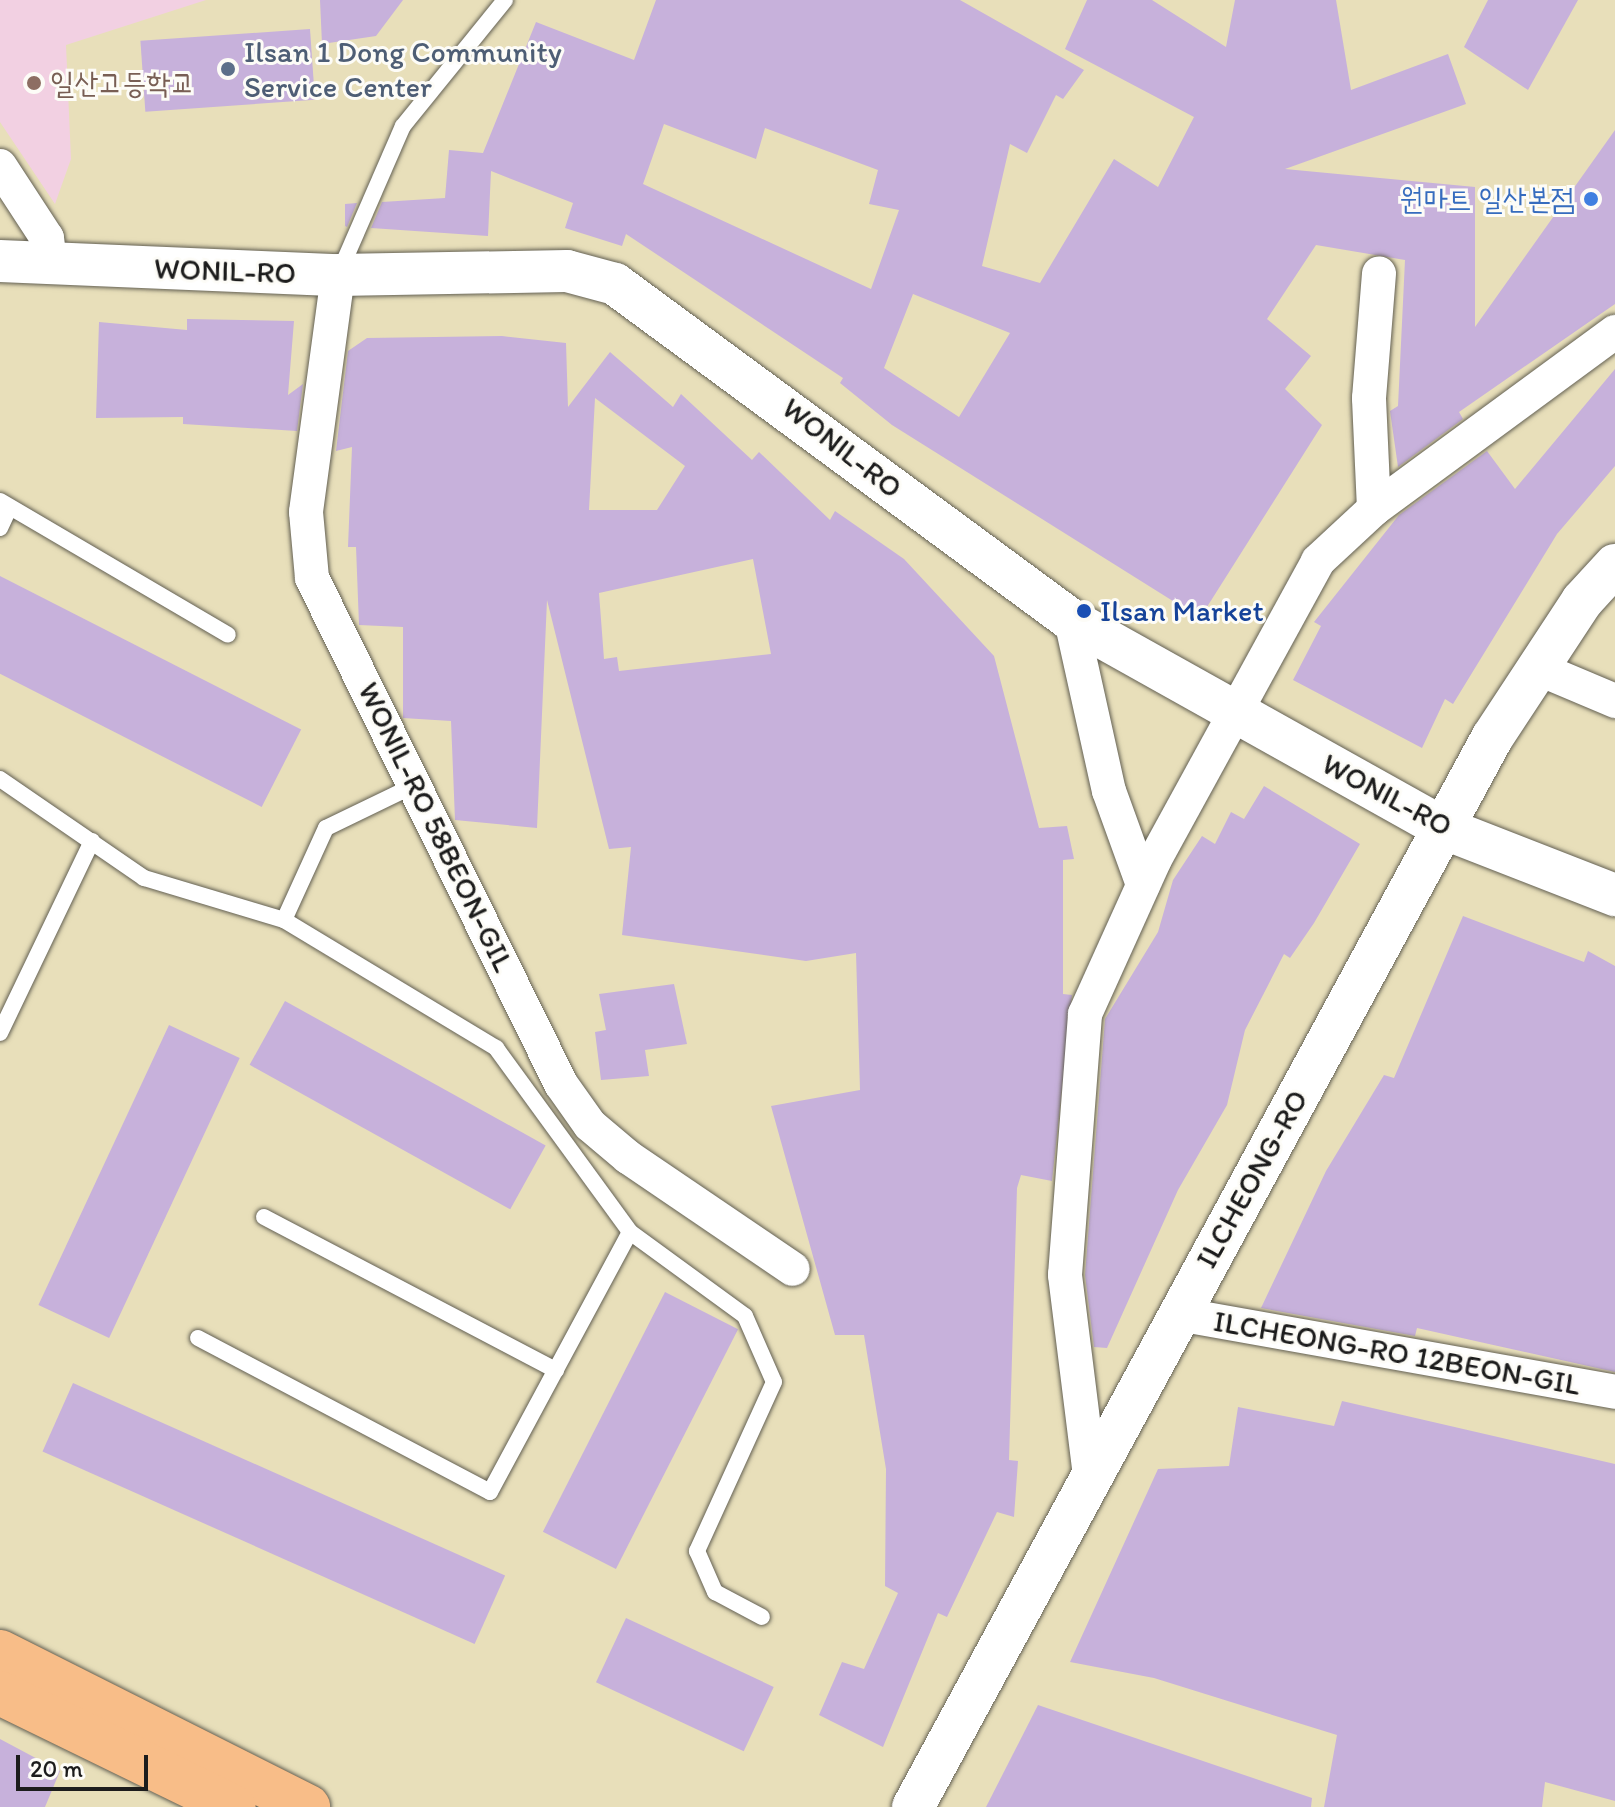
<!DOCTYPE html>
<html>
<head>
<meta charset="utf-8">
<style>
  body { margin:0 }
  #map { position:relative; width:1615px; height:1807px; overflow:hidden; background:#e8dfba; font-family:Itim,"Poor Story",sans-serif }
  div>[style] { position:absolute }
  .built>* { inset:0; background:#f2d0e2 }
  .building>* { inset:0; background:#c7b1db; transform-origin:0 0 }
  .roads { filter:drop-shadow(0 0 2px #636053) drop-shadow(0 0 2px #636053) }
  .service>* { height:16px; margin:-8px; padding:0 8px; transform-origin:8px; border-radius:8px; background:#fff }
  .minor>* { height:34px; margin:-17px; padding:0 17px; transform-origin:17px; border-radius:17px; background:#fff }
  .tertiary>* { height:42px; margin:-21px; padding:0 21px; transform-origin:21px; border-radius:21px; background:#fff }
  .primary>* { height:44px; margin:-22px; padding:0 22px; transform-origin:22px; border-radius:22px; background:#f8bd88 }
  .dots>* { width:22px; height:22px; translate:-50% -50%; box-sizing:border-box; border:4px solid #fdfcf7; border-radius:50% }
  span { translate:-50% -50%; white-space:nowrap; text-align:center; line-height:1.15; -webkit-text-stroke:6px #fdfcf7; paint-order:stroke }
  .service-label { font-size:30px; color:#4e5e75 }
  .left { translate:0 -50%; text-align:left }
  .education-label { font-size:30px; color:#785e54 }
  .shop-label { font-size:30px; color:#366cbe }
  .right { translate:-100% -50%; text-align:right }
  .street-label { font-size:30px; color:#1c1c1c }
  .transit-label { font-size:30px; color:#164399 }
  .scale { position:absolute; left:16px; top:1755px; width:132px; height:36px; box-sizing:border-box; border:4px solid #1c1c1c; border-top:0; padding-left:10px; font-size:24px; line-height:28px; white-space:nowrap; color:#1c1c1c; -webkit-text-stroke:6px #fdfcf7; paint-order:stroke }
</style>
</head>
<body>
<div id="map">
  <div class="built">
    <div style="clip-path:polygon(0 0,206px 0,66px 45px,71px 159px,55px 204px,0 122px)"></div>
  </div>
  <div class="building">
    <div style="clip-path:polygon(320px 0,403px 0,376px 36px,322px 44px)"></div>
    <div style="clip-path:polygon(evenodd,656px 0,960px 0,1084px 70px,1063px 99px,1056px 95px,1027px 153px,1010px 144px,982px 266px,1040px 283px,1114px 159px,1158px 187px,1194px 117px,1065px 49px,1087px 0,1152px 0,1226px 47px,1235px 0,1336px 0,1351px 90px,1448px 54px,1466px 104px,1285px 169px,1475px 187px,1475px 327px,1615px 130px,1615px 304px,1459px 412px,1463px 419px,1398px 467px,1390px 411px,1398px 406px,1405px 260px,1316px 245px,1267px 319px,1311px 356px,1285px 389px,1322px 425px,1200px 618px,892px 425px,840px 383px,843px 378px,626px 234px,622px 246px,565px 228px,573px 203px,491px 171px,488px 236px,371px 228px,382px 202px,445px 198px,449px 150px,483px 153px,536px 22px,634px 60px,656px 0,664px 124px,756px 159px,765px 128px,878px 170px,869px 204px,899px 210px,871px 289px,643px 184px,664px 124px,656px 0,913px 294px,1010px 333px,959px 417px,884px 368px,913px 294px)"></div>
    <div style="clip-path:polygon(1488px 0,1578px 0,1528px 90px,1464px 47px)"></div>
    <div style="left:310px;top:29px;width:71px;height:170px;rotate:86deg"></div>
    <div style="clip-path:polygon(357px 203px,347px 227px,345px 226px,345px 204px)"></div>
    <div style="clip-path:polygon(187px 319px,294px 321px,288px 395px,303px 384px,297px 431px,183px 424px,183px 417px,96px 418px,99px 322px,187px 330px)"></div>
    <div style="clip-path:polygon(evenodd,502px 336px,566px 343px,568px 407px,610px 352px,673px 407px,681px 394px,752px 460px,759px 452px,830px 520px,835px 511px,904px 559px,994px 656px,1039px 828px,1067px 826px,1074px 859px,1063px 860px,1063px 994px,1072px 995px,1052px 1181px,1021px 1175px,1017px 1188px,1009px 1460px,1018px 1461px,1014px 1517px,997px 1512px,947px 1617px,938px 1613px,883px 1747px,819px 1715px,842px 1662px,864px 1669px,898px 1593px,885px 1586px,886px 1469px,864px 1335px,835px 1335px,771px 1106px,860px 1090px,856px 953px,806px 961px,622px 935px,631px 847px,609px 849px,547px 600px,537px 828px,455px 820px,451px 721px,403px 718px,403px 627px,359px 625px,356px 547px,348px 547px,352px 447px,336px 451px,348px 351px,367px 338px,502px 336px,595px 398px,685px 466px,657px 510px,589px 510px,595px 398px,502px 336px,753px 559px,771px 654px,619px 671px,617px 657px,604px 659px,599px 593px,753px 559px)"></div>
    <div style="clip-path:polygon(1615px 369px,1615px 466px,1557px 534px,1453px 704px,1445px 699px,1422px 748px,1293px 680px,1321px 626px,1314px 622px,1399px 515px,1487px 451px,1515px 489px)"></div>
    <div style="left:0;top:576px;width:338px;height:87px;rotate:27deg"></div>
    <div style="clip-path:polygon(1264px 786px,1360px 844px,1314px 923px,1290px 958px,1284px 954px,1245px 1030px,1227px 1105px,1178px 1190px,1107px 1348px,1094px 1347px,1085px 1275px,1105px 1019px,1158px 932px,1173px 880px,1202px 836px,1215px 844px,1231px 812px,1244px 819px)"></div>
    <div style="clip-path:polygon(1463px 916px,1584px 962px,1588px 951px,1615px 966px,1615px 1372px,1417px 1328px,1415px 1336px,1261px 1308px,1326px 1171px,1384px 1075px,1394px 1078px)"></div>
    <div style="clip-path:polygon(674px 984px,687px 1044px,645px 1050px,649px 1076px,601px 1080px,595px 1032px,606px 1030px,599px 994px)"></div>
    <div style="left:285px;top:1001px;width:298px;height:73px;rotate:29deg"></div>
    <div style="left:169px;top:1025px;width:78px;height:309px;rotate:25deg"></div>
    <div style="left:665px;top:1292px;width:82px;height:269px;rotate:27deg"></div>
    <div style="left:73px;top:1383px;width:473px;height:75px;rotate:24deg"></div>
    <div style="clip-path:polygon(1342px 1401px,1615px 1464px,1615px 1801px,1545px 1782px,1542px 1807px,1324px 1807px,1337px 1735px,1154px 1678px,1070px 1662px,1158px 1469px,1229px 1466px,1238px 1407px,1334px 1426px)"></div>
    <div style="left:626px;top:1618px;width:163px;height:71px;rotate:25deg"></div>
    <div style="clip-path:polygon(1038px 1705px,1312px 1798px,1311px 1807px,986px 1807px)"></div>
    <div style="clip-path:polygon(0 1739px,60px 1771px,45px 1807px,0 1807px)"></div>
  </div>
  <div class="roads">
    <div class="service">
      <div style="left:339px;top:273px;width:160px;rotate:-66.5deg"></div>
      <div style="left:403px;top:126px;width:162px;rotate:-51deg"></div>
      <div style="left:0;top:501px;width:264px;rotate:30.4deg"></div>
      <div style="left:0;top:528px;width:21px;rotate:-65deg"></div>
      <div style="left:0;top:779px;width:175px;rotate:34.5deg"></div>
      <div style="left:144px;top:878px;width:146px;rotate:16.7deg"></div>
      <div style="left:284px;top:920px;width:248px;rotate:31.1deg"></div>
      <div style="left:496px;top:1048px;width:228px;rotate:53.9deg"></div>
      <div style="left:630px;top:1232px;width:142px;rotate:36.1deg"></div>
      <div style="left:745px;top:1316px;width:72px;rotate:66.3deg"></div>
      <div style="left:774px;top:1382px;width:186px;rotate:114.5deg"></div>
      <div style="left:697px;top:1551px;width:45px;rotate:66.3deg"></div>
      <div style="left:715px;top:1592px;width:53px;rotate:28deg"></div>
      <div style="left:284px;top:920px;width:101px;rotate:-65.5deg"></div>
      <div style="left:326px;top:828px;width:99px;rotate:-25.8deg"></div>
      <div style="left:0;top:1033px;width:213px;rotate:-64.4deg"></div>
      <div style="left:264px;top:1217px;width:330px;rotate:27.7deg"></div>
      <div style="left:198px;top:1338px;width:330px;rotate:27.8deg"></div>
      <div style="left:490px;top:1492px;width:295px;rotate:-61.7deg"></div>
    </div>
    <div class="minor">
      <div style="left:0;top:166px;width:86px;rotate:56.9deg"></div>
      <div style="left:47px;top:238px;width:24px;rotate:83deg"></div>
      <div style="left:338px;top:275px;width:239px;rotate:97.7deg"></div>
      <div style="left:306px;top:512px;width:66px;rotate:84.8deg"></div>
      <div style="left:312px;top:578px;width:564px;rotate:63.8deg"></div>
      <div style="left:561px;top:1084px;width:50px;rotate:54.7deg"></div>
      <div style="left:590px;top:1125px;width:50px;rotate:40.1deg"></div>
      <div style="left:628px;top:1157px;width:199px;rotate:34.2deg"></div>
      <div style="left:1374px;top:509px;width:111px;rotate:-92.6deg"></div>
      <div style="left:1369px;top:398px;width:125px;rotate:-85.4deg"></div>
      <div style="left:1071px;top:620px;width:175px;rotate:77.5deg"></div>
      <div style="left:1109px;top:791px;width:100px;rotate:70.1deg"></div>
      <div style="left:1537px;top:668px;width:85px;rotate:22.9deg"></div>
      <div style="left:1178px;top:1314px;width:444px;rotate:10.1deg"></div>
      <div style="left:1090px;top:1476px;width:203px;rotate:-97.1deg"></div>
      <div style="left:1065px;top:1275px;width:262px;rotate:-85.6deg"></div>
      <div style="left:1085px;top:1014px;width:168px;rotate:-65.7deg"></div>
      <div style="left:1154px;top:861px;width:342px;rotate:-61.3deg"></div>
      <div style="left:1318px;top:561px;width:76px;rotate:-42.9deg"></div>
      <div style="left:1374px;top:509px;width:299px;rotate:-36.3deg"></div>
    </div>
    <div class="tertiary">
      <div style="left:0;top:261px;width:338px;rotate:2.4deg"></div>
      <div style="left:338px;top:275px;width:229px;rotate:-1deg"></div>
      <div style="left:567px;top:271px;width:50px;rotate:15.2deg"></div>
      <div style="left:615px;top:284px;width:566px;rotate:36.38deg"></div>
      <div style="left:1071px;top:620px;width:426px;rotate:29.2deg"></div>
      <div style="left:1443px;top:828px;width:185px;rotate:21.3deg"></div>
      <div style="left:913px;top:1807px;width:1216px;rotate:-61.56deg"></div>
      <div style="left:1492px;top:738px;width:164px;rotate:-56.7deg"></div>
      <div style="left:1582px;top:601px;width:49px;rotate:-47.5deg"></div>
    </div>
    <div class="primary">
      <div style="left:0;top:1652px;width:345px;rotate:26.7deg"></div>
      <div style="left:0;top:1693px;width:260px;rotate:26deg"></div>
    </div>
  </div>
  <div class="dots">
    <div style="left:228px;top:69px;background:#5c6f8a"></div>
    <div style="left:34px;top:83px;background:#8d6e63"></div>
    <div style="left:1591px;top:199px;background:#3f7fe0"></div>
    <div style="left:1084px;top:611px;background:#1a4fb4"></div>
  </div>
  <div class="service-label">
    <span class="left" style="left:244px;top:69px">Ilsan 1 Dong Community<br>Service Center</span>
  </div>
  <div class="education-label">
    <span class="left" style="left:50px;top:83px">일산고등학교</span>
  </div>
  <div class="shop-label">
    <span class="right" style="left:1575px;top:199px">원마트 일산본점</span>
  </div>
  <div class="street-label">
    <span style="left:225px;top:271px;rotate:2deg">WONIL-RO</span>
    <span style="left:842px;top:448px;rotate:38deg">WONIL-RO</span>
    <span style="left:1387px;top:795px;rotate:28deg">WONIL-RO</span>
    <span style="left:436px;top:827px;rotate:64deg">WONIL-RO 58BEON-GIL</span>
    <span style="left:1252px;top:1179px;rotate:-61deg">ILCHEONG-RO</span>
    <span style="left:1397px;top:1353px;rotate:10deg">ILCHEONG-RO 12BEON-GIL</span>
  </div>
  <div class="transit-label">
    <span class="left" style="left:1100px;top:611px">Ilsan Market</span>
  </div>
  <div class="scale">20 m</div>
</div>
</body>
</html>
